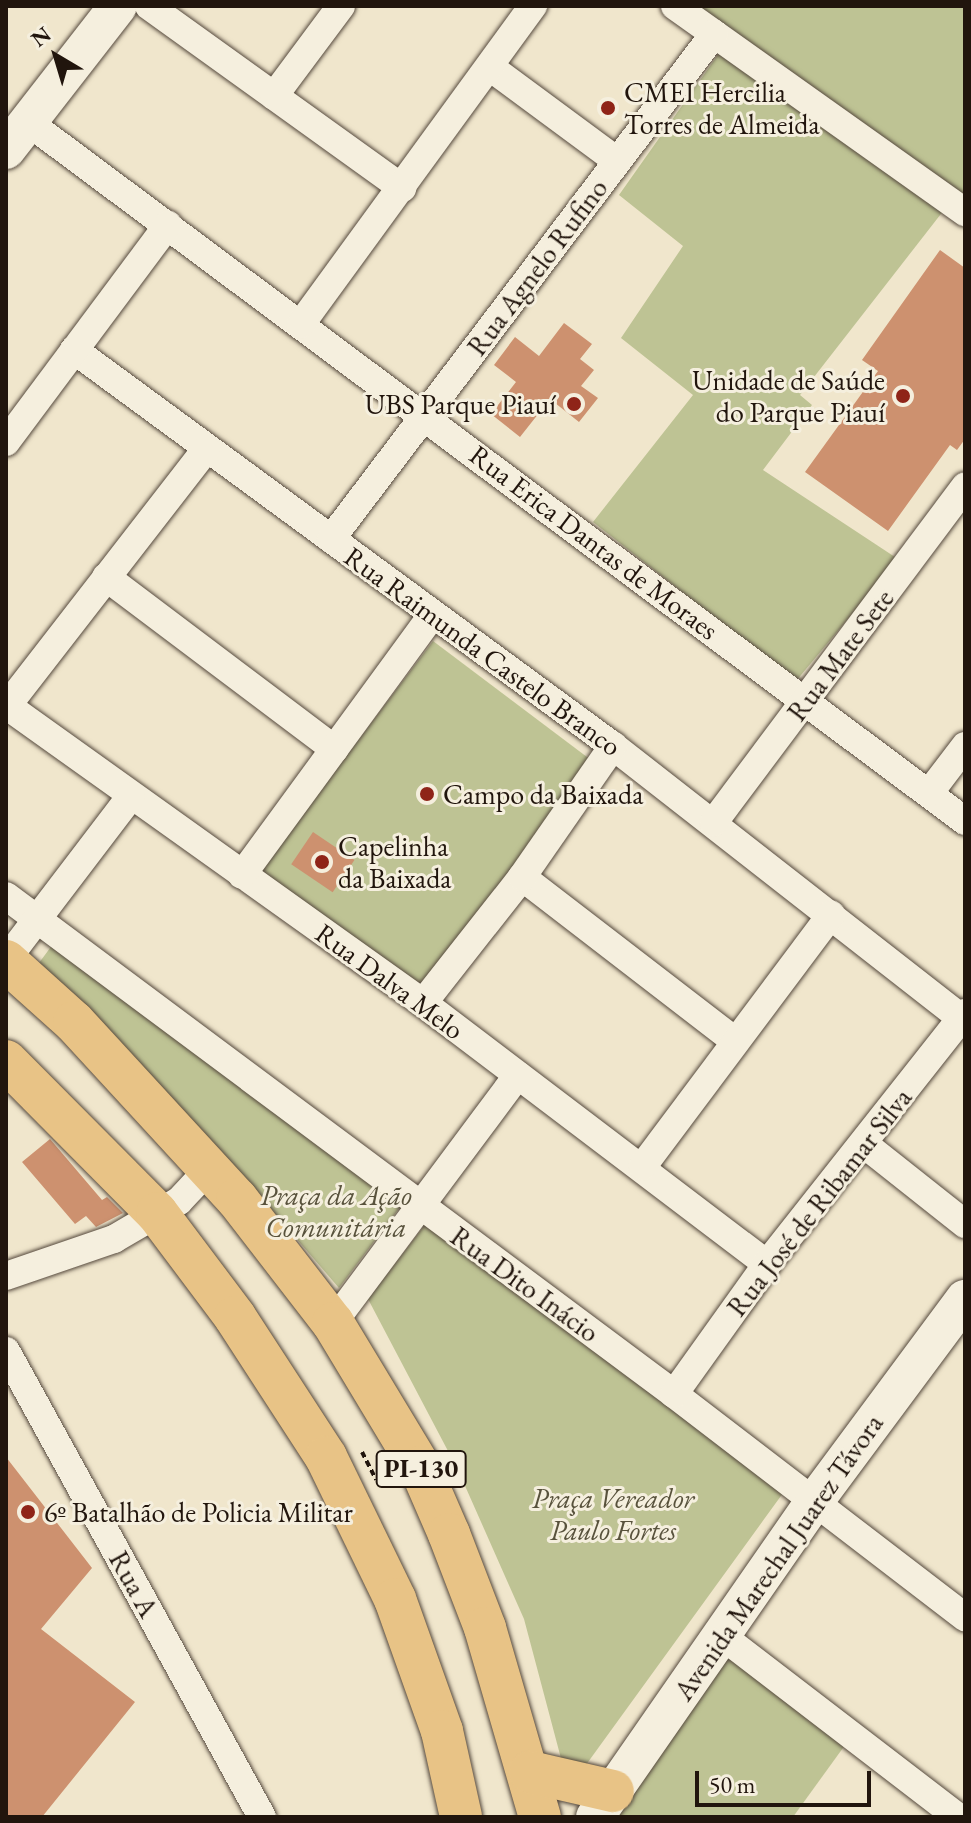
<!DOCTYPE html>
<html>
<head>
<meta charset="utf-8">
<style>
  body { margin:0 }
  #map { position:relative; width:971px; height:1823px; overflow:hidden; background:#f0e6cc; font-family:"EB Garamond",serif }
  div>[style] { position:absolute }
  .green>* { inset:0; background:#bec394; transform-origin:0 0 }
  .building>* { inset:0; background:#cd916f; transform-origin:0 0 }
  .path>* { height:4px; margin-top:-2px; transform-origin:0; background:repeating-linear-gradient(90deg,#21150d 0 6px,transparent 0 10px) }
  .roads { filter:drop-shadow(0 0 2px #55493d) drop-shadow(0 0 2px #55493d) }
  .street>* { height:28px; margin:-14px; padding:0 14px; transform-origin:14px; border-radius:14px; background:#f5efde }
  .secondary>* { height:38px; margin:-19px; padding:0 19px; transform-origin:19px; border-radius:19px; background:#f5efde }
  .primary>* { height:42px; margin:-21px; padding:0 21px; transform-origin:21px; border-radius:21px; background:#e8c386 }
  .dots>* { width:22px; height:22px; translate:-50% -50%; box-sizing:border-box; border:4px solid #f5efde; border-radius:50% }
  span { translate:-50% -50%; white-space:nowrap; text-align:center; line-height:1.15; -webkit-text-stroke:6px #f5efde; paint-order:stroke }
  .shield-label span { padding:2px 6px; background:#f5efde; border:2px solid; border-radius:6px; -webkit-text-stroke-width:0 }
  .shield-label { font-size:26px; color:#21150d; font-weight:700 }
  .poi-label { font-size:28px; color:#21150d }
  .left { translate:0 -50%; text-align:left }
  .right { translate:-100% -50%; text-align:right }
  .street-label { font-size:28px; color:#21150d }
  .park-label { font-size:28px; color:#58523c; font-style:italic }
  .frame { position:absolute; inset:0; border:8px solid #21150d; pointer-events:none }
  .north { position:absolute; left:16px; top:16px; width:80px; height:80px; -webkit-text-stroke:6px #f5efde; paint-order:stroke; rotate:322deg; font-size:22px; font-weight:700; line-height:32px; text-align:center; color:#21150d }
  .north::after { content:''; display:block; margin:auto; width:28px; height:36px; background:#21150d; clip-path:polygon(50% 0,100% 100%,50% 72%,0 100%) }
  .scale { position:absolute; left:695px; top:1771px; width:176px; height:36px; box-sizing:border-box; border:4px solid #21150d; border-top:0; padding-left:10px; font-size:24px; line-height:28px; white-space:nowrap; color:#21150d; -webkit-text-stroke:6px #f5efde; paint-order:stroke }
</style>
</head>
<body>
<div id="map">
  <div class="green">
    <div style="clip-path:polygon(693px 6px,965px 6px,965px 205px)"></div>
    <div style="clip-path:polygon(722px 49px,944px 210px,800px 395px,812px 405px,763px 470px,898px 559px,796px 681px,593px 522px,693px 395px,621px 338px,683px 246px,619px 195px)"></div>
    <div style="left:433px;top:641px;width:202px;height:290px;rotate:37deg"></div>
    <div style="clip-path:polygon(53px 944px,404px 1202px,339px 1288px,231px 1163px,36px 967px)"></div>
    <div style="clip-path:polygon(427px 1222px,786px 1489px,583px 1769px,563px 1766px,524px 1619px,458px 1470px,368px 1299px)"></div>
    <div style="clip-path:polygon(732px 1652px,848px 1741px,793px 1817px,613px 1817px)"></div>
  </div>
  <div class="building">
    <div style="clip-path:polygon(940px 250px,965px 268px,965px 439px,957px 450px,950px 445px,888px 531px,805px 472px,878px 371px,862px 360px)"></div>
    <div style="clip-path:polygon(564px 323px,592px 344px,580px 359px,594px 370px,581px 386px,598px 398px,579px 422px,550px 399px,520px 437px,491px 414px,516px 382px,494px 365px,515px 337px,539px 356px)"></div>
    <div style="left:313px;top:832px;width:50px;height:39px;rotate:34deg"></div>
    <div style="clip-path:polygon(50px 1139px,102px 1200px,107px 1197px,123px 1213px,96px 1227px,86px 1216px,75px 1224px,22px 1162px)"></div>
    <div style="clip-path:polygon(6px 1457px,92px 1568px,41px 1629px,135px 1702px,42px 1817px,6px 1817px)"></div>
  </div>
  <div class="path">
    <div style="left:362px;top:1452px;width:31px;rotate:63deg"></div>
  </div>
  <div class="roads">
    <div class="street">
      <div style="left:149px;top:6px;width:312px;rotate:35.7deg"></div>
      <div style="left:675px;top:6px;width:356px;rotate:35.4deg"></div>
      <div style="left:490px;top:67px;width:158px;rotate:36.5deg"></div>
      <div style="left:274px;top:96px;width:112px;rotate:-53.3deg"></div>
      <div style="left:28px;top:122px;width:1169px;rotate:36.72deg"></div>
      <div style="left:301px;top:324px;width:394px;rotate:-53.9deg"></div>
      <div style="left:74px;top:350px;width:669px;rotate:36.3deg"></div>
      <div style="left:613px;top:746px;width:442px;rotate:38deg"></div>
      <div style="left:6px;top:442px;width:271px;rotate:-53.3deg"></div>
      <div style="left:331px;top:539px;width:634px;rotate:-52.82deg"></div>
      <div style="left:106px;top:577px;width:286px;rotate:37deg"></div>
      <div style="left:6px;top:705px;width:513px;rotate:35.55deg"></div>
      <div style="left:423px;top:1003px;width:432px;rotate:37.2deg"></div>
      <div style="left:7px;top:706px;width:325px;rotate:-52.2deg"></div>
      <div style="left:930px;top:792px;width:58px;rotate:-52.7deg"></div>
      <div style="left:714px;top:822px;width:419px;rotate:-53.2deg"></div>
      <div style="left:242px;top:875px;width:323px;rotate:-53.8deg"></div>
      <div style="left:522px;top:877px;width:269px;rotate:37.6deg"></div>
      <div style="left:6px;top:896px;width:833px;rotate:36.7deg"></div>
      <div style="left:674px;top:1394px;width:367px;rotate:37.5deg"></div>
      <div style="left:6px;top:960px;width:206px;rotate:-52.7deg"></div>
      <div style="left:423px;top:1003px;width:160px;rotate:-51.8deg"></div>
      <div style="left:522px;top:877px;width:160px;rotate:-55.2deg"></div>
      <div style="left:864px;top:1144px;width:129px;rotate:38.4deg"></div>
      <div style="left:643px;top:1166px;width:314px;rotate:-53.2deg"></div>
      <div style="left:6px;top:1276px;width:114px;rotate:-18.9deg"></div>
      <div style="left:114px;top:1239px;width:75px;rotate:-30.3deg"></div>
      <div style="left:179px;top:1201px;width:42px;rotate:-46.9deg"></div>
      <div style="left:333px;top:1323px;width:309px;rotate:-53.3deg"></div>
      <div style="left:6px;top:1351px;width:532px;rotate:61.22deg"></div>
      <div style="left:674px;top:1394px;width:160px;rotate:-54.4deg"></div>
      <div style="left:767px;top:1264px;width:320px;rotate:-51.7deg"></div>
      <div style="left:722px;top:1636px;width:297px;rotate:37.5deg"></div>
    </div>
    <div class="secondary">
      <div style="left:6px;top:150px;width:182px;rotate:-52.1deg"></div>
      <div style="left:595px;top:1817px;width:384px;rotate:-55.2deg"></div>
      <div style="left:814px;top:1502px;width:253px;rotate:-53.4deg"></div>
    </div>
    <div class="primary">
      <div style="left:6px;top:961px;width:91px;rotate:41.9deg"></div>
      <div style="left:74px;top:1022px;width:241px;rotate:47.4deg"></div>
      <div style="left:237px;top:1199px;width:157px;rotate:52.3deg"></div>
      <div style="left:333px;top:1323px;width:168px;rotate:58.9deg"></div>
      <div style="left:420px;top:1467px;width:73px;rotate:66.6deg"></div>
      <div style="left:449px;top:1534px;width:101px;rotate:69deg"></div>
      <div style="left:485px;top:1628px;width:197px;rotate:73.8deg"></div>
      <div style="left:6px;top:1061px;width:214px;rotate:45.2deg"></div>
      <div style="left:157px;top:1213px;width:130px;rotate:53.1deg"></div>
      <div style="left:235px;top:1317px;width:167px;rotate:57deg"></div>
      <div style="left:326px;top:1457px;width:158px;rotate:64.1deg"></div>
      <div style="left:395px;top:1599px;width:140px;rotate:70.4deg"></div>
      <div style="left:442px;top:1731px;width:88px;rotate:77.5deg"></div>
      <div style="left:530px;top:1772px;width:85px;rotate:12.9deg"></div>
    </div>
  </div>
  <div class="dots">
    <div style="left:608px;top:108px;background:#8f2418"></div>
    <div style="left:903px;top:396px;background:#8f2418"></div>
    <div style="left:574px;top:404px;background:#8f2418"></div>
    <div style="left:427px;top:794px;background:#8f2418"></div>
    <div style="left:322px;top:862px;background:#8f2418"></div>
    <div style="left:28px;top:1512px;background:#8f2418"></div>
  </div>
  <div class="shield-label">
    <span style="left:421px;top:1469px">PI-130</span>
  </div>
  <div class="poi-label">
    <span class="left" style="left:624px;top:108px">CMEI Hercilia<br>Torres de Almeida</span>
    <span class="right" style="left:885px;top:396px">Unidade de Saúde<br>do Parque Piauí</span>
    <span class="right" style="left:556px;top:404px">UBS Parque Piauí</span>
    <span class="left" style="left:443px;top:794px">Campo da Baixada</span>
    <span class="left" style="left:338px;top:862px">Capelinha<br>da Baixada</span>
    <span class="left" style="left:44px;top:1512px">6º Batalhão de Policia Militar</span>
  </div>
  <div class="street-label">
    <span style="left:537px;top:267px;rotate:-53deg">Rua Agnelo Rufino</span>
    <span style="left:594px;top:542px;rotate:37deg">Rua Erica Dantas de Moraes</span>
    <span style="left:483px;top:651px;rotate:36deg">Rua Raimunda Castelo Branco</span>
    <span style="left:840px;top:655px;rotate:-53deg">Rua Mate Sete</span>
    <span style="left:390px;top:981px;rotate:36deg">Rua Dalva Melo</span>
    <span style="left:819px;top:1202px;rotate:-52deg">Rua José de Ribamar Silva</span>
    <span style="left:525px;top:1284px;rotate:36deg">Rua Dito Inácio</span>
    <span style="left:778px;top:1557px;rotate:-55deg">Avenida Marechal Juarez Távora</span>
    <span style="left:134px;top:1584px;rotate:61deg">Rua A</span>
  </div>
  <div class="park-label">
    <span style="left:336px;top:1211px">Praça da Ação<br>Comunitária</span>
    <span style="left:613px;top:1514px">Praça Vereador<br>Paulo Fortes</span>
  </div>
  <div class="frame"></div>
  <div class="north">N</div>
  <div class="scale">50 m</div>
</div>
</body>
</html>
